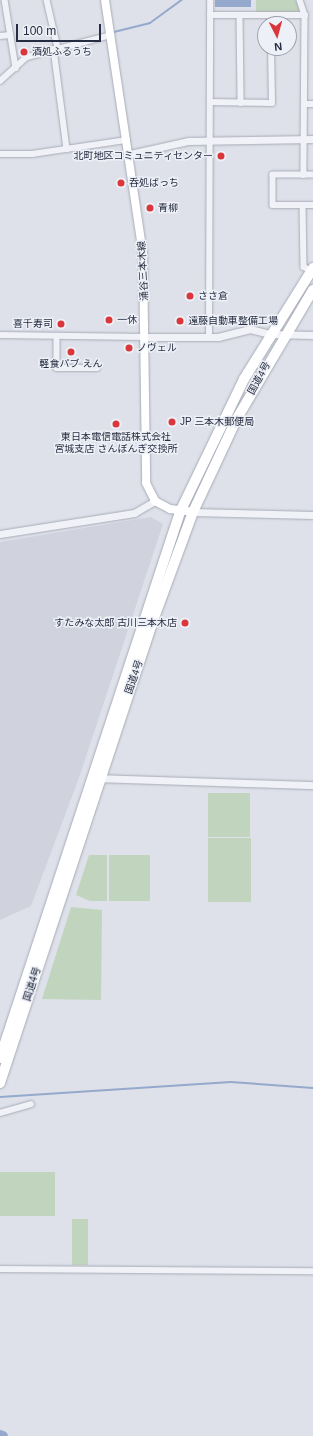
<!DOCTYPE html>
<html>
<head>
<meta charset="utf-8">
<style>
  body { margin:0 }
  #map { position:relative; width:313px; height:1436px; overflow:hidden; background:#dee1e9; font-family:Arial,"Noto Sans JP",sans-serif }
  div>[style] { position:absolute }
  .built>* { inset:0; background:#d0d3de }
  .green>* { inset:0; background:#c1d4be; transform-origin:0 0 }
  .water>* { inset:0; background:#95a9cd; transform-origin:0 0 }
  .stream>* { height:1.5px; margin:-0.75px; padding:0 0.75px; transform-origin:0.75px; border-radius:0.75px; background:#95a9cd }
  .river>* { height:10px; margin:-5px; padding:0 5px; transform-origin:5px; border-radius:5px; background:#95a9cd }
  .roads { filter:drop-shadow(0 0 1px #a7abb7) drop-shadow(0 0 1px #a7abb7) }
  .minor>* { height:5.5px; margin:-2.75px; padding:0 2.75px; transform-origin:2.75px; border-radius:2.75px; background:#f1f2f7 }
  .tertiary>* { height:7px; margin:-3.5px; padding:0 3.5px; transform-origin:3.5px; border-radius:3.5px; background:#f1f2f7 }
  .secondary>* { height:8px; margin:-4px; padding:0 4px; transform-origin:4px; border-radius:4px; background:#fff }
  .trunk>* { height:10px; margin:-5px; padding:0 5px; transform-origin:5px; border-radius:5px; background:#fff }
  .dots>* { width:11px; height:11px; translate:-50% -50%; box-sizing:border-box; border:2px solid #edf0f6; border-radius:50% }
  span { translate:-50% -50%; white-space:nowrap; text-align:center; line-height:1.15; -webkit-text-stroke:3px #edf0f6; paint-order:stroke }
  .poi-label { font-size:10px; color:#262c41 }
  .left { translate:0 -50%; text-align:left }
  .right { translate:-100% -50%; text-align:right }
  .street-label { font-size:10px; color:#262c41 }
  .north { position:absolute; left:257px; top:16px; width:40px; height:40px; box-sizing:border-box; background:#edf0f6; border:1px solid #9da2ae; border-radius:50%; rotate:174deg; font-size:11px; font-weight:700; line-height:16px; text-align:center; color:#262c41 }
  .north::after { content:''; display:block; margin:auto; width:14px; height:18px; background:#da373c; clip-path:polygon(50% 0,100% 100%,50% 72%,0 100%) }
  .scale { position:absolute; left:16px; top:24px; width:85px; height:18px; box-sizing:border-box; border:2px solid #262c41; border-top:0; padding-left:5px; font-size:12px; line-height:14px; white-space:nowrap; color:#262c41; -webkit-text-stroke:3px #edf0f6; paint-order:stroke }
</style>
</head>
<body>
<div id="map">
  <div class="built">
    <div style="clip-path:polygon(151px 517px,163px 524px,80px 775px,31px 906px,0 920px,0 542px)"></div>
  </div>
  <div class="green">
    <div style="clip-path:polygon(256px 0,296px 0,300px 12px,256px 13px)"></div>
    <div style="left:208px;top:793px;width:42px;height:44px"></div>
    <div style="left:208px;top:838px;width:43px;height:64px"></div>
    <div style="clip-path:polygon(89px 855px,107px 855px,107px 901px,90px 901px,76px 895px)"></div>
    <div style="left:109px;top:855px;width:41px;height:46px"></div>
    <div style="clip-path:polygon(71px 907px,102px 910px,101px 1000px,42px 999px)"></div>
    <div style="left:0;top:1172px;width:55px;height:44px"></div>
    <div style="left:72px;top:1219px;width:16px;height:46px"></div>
  </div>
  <div class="water">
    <div style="left:215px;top:0;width:36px;height:7px"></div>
  </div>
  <div class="stream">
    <div style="left:114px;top:32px;width:37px;rotate:-14deg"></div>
    <div style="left:150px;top:23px;width:39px;rotate:-36deg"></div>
    <div style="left:0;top:1097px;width:231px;rotate:-3.7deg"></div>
    <div style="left:231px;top:1082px;width:82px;rotate:4.2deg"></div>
  </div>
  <div class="river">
    <div style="left:0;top:1435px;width:3px;rotate:18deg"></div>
  </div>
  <div class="roads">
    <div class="minor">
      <div style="left:5px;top:0;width:69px;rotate:80.8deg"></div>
      <div style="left:47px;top:0;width:49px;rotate:77.1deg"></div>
      <div style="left:300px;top:0;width:16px;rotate:72deg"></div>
      <div style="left:305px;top:15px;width:160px;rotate:90.4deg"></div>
      <div style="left:210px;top:15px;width:95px"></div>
      <div style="left:240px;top:15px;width:88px;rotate:89.3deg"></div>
      <div style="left:271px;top:15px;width:9px;rotate:90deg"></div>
      <div style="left:0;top:36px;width:10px;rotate:-6deg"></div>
      <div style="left:54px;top:49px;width:101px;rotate:82.6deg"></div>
      <div style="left:0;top:81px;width:36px;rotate:-42deg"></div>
      <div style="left:27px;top:57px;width:87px;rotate:-14.7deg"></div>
      <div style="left:210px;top:102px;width:62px;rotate:0.9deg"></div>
      <div style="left:272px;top:103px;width:55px;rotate:-91deg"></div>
      <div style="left:304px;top:104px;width:9px"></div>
      <div style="left:0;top:154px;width:32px"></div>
      <div style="left:32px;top:154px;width:96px;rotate:-8.4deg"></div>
      <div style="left:313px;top:175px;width:40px;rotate:180deg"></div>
      <div style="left:273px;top:175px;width:30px;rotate:90deg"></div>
      <div style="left:273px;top:205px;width:40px"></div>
      <div style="left:303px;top:205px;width:62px;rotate:89.1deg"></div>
      <div style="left:304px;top:267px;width:8px;rotate:30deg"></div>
      <div style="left:0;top:335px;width:145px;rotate:0.8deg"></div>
      <div style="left:57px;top:336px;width:32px;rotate:90deg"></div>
      <div style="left:57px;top:368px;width:40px"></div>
      <div style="left:209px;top:337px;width:337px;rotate:-89.8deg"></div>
      <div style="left:0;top:1113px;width:32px;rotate:-16deg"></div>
      <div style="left:0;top:1269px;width:313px;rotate:0.4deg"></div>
    </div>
    <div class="tertiary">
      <div style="left:130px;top:154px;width:59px;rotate:-12.6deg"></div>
      <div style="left:188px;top:141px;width:125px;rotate:-0.9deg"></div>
      <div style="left:145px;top:337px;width:73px"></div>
      <div style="left:218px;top:337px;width:33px;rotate:-14deg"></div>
      <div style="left:250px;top:329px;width:21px;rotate:14deg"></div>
      <div style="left:270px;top:334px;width:43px;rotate:1.3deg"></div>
      <div style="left:193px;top:512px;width:120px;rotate:1.4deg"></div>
      <div style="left:0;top:534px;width:136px;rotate:-8.9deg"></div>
      <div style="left:134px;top:513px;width:24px;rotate:-30deg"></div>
      <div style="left:98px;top:778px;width:215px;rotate:1.9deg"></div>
    </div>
    <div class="secondary">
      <div style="left:105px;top:0;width:257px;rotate:81.5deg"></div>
      <div style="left:143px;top:254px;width:229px;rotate:89.2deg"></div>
      <div style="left:146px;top:483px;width:20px;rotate:63deg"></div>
      <div style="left:155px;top:501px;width:17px;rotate:28deg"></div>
      <div style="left:170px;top:509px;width:23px;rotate:7deg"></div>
    </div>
    <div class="trunk">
      <div style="left:0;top:1058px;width:575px;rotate:-71.75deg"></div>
      <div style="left:180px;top:512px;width:148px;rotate:-64.3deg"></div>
      <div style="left:244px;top:379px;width:131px;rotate:-58.1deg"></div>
      <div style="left:0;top:1083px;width:481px;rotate:-71.7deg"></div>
      <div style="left:151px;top:626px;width:121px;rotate:-69.8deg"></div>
      <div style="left:193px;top:512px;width:102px;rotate:-64.9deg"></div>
      <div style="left:236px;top:420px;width:151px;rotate:-59.4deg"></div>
    </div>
  </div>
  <div class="dots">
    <div style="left:24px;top:52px;background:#da373c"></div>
    <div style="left:221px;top:156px;background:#da373c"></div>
    <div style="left:121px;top:183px;background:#da373c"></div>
    <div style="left:150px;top:208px;background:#da373c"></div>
    <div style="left:190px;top:296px;background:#da373c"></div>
    <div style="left:109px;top:320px;background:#da373c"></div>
    <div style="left:180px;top:321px;background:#da373c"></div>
    <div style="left:61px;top:324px;background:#da373c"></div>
    <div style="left:129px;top:348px;background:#da373c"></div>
    <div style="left:71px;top:352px;background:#da373c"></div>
    <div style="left:172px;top:422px;background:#da373c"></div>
    <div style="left:116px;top:424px;background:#da373c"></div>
    <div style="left:185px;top:623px;background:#da373c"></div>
  </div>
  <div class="poi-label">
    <span class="left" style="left:32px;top:52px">酒処ふるうち</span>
    <span class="right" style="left:213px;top:156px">北町地区コミュニティセンター</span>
    <span class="left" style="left:129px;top:183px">呑処ばっち</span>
    <span class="left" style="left:158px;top:208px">青柳</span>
    <span class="left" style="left:198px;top:296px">ささ倉</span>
    <span class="left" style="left:117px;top:320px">一休</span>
    <span class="left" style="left:188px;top:321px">遠藤自動車整備工場</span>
    <span class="right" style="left:53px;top:324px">喜千寿司</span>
    <span class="left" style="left:137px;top:348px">ノヴェル</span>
    <span style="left:71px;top:364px">軽食パブ えん</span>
    <span class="left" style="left:180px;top:422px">JP 三本木郵便局</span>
    <span style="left:116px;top:442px">東日本電信電話株式会社<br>宮城支店 さんぼんぎ交換所</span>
    <span class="right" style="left:177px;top:623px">すたみな太郎 古川三本木店</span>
  </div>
  <div class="street-label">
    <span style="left:143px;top:271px;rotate:-93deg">涌谷三本木線</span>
    <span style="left:259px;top:378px;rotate:-61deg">国道4号</span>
    <span style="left:134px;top:677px;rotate:-71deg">国道4号</span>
    <span style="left:32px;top:984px;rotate:-72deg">国道4号</span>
  </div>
  <div class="north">N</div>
  <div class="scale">100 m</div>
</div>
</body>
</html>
